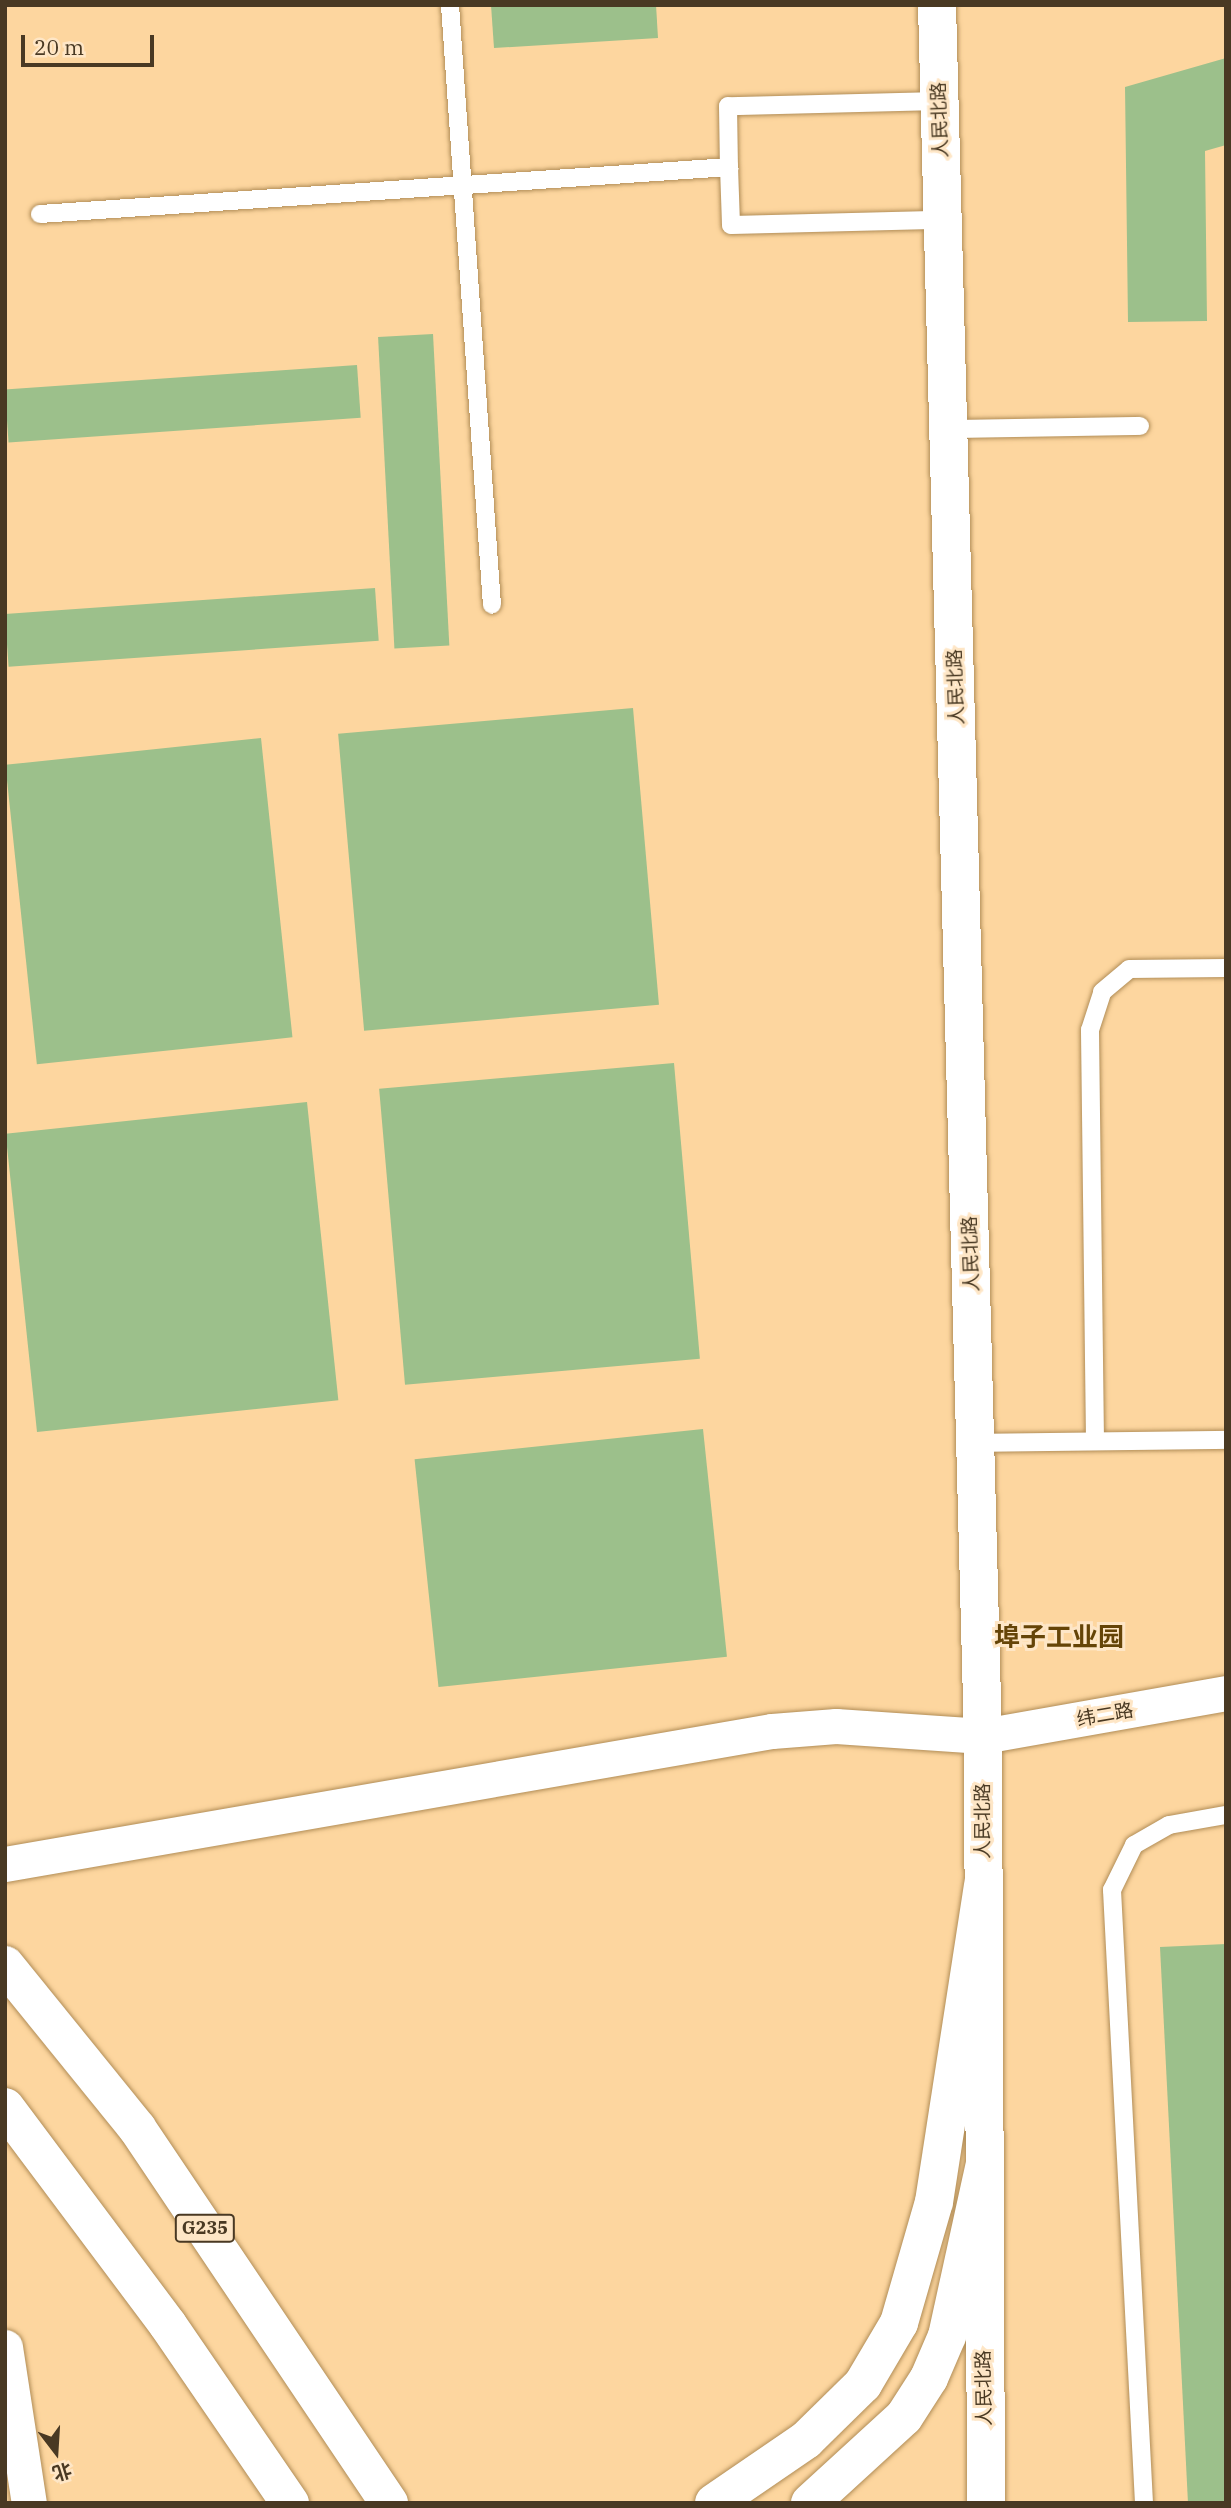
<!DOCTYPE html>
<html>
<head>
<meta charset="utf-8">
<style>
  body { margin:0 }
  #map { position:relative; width:1231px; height:2508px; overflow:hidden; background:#fdd69f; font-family:"IBM Plex Serif","Noto Sans SC",serif }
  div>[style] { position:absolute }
  .building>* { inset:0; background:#9cc08b; transform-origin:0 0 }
  .roads { filter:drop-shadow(0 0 2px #b18d57) drop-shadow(0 0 2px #b18d57) }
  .service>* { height:18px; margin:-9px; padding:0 9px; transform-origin:9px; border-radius:9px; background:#fff }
  .minor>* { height:35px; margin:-17.5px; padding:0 17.5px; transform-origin:17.5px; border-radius:17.5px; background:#fff }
  .secondary>* { height:38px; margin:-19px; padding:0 19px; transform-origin:19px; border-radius:19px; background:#fff }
  .trunk>* { height:38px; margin:-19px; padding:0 19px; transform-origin:19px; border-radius:19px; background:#fff }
  span { translate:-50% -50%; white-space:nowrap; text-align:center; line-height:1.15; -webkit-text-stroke:6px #fee6c6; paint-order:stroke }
  .shield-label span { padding:2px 5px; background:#fee6c6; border:2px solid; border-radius:5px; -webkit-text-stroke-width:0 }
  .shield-label { font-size:18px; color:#493923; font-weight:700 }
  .street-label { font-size:19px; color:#493923 }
  .district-label { font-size:26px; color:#654407; font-weight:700 }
  .frame { position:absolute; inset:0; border:7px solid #493923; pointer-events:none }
  .north { position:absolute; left:21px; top:2417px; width:70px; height:70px; -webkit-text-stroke:5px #fee6c6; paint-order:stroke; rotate:163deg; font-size:19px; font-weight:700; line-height:28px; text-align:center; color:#493923 }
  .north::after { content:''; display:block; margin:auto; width:24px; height:32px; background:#493923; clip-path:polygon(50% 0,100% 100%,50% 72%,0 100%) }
  .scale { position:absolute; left:21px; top:35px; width:133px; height:32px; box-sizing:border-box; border:4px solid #493923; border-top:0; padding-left:9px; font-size:21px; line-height:24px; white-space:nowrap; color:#493923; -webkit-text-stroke:5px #fee6c6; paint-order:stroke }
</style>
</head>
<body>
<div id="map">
  <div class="building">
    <div style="clip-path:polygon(491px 5px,656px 5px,658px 38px,494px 48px)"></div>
    <div style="clip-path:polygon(1226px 58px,1226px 145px,1205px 151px,1207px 321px,1128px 322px,1125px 87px)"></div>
    <div style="left:433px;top:334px;width:312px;height:55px;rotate:87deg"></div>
    <div style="left:357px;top:365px;width:53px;height:353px;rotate:86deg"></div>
    <div style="left:375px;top:588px;width:53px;height:371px;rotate:86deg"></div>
    <div style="left:633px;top:708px;width:298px;height:296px;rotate:85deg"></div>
    <div style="left:261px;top:738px;width:301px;height:257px;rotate:84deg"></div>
    <div style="left:674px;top:1063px;width:297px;height:296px;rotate:85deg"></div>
    <div style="left:307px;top:1102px;width:300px;height:303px;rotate:84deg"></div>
    <div style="left:703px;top:1429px;width:229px;height:290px;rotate:84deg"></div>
    <div style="clip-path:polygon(1226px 1944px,1226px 2503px,1188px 2503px,1160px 1947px)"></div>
  </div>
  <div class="roads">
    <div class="service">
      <div style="left:450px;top:5px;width:601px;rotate:86deg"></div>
      <div style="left:940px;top:101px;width:212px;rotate:178.6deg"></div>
      <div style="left:728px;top:106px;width:61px;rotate:89.1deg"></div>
      <div style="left:729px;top:167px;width:58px;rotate:88deg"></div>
      <div style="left:731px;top:225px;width:212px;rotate:-1.4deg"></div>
      <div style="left:40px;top:214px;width:691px;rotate:-3.9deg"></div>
      <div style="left:949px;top:429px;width:191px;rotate:-0.9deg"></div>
      <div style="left:1095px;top:1441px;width:411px;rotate:-90.7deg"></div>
      <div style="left:1090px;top:1030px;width:40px;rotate:-72deg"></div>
      <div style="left:1102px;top:992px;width:35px;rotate:-40deg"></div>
      <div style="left:1129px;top:969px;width:97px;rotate:-0.6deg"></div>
      <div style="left:976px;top:1443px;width:250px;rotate:-0.7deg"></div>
      <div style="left:1144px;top:2503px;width:614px;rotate:-92.99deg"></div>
      <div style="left:1112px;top:1890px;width:50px;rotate:-63.9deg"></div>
      <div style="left:1134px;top:1845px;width:40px;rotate:-29.7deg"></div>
      <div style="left:1169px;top:1825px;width:58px;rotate:-10deg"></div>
    </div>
    <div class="minor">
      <div style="left:5px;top:1864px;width:778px;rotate:-9.84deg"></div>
      <div style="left:772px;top:1731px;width:64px;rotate:-4.5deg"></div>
      <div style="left:836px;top:1726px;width:147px;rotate:3.9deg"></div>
      <div style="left:983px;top:1736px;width:247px;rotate:-10deg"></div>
      <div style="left:5px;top:2347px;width:158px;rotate:81.3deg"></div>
    </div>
    <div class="secondary">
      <div style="left:937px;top:5px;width:1732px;rotate:88.48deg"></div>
      <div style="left:983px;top:1736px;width:767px;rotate:89.78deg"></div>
    </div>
    <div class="trunk">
      <div style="left:5px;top:1965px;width:210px;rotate:51deg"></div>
      <div style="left:137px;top:2128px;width:452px;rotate:56.1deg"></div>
      <div style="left:5px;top:2107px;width:272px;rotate:53.2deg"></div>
      <div style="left:168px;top:2325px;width:216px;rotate:55.6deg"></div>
      <div style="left:714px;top:2503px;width:112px;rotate:-34.4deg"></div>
      <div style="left:806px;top:2440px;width:80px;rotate:-44.5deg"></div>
      <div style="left:863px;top:2384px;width:71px;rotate:-59.5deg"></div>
      <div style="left:899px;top:2323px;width:126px;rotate:-73.9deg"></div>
      <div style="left:934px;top:2202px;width:320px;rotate:-81.2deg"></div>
      <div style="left:810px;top:2503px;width:127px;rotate:-42.5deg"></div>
      <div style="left:904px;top:2417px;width:46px;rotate:-57.3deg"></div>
      <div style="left:929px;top:2378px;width:46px;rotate:-66.8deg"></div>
      <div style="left:947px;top:2336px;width:172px;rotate:-77.6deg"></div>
    </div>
  </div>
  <div class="shield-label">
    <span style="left:205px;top:2228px">G235</span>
  </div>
  <div class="street-label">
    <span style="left:940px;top:120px;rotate:-92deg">人民北路</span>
    <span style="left:956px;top:687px;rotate:-92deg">人民北路</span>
    <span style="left:971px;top:1254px;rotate:-92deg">人民北路</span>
    <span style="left:1105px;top:1715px;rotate:-10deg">纬二路</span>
    <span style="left:983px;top:1821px;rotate:-90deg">人民北路</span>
    <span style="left:984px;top:2388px;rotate:-91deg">人民北路</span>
  </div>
  <div class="district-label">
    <span style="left:1059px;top:1637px">埠子工业园</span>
  </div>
  <div class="frame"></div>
  <div class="north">北</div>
  <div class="scale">20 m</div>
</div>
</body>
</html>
